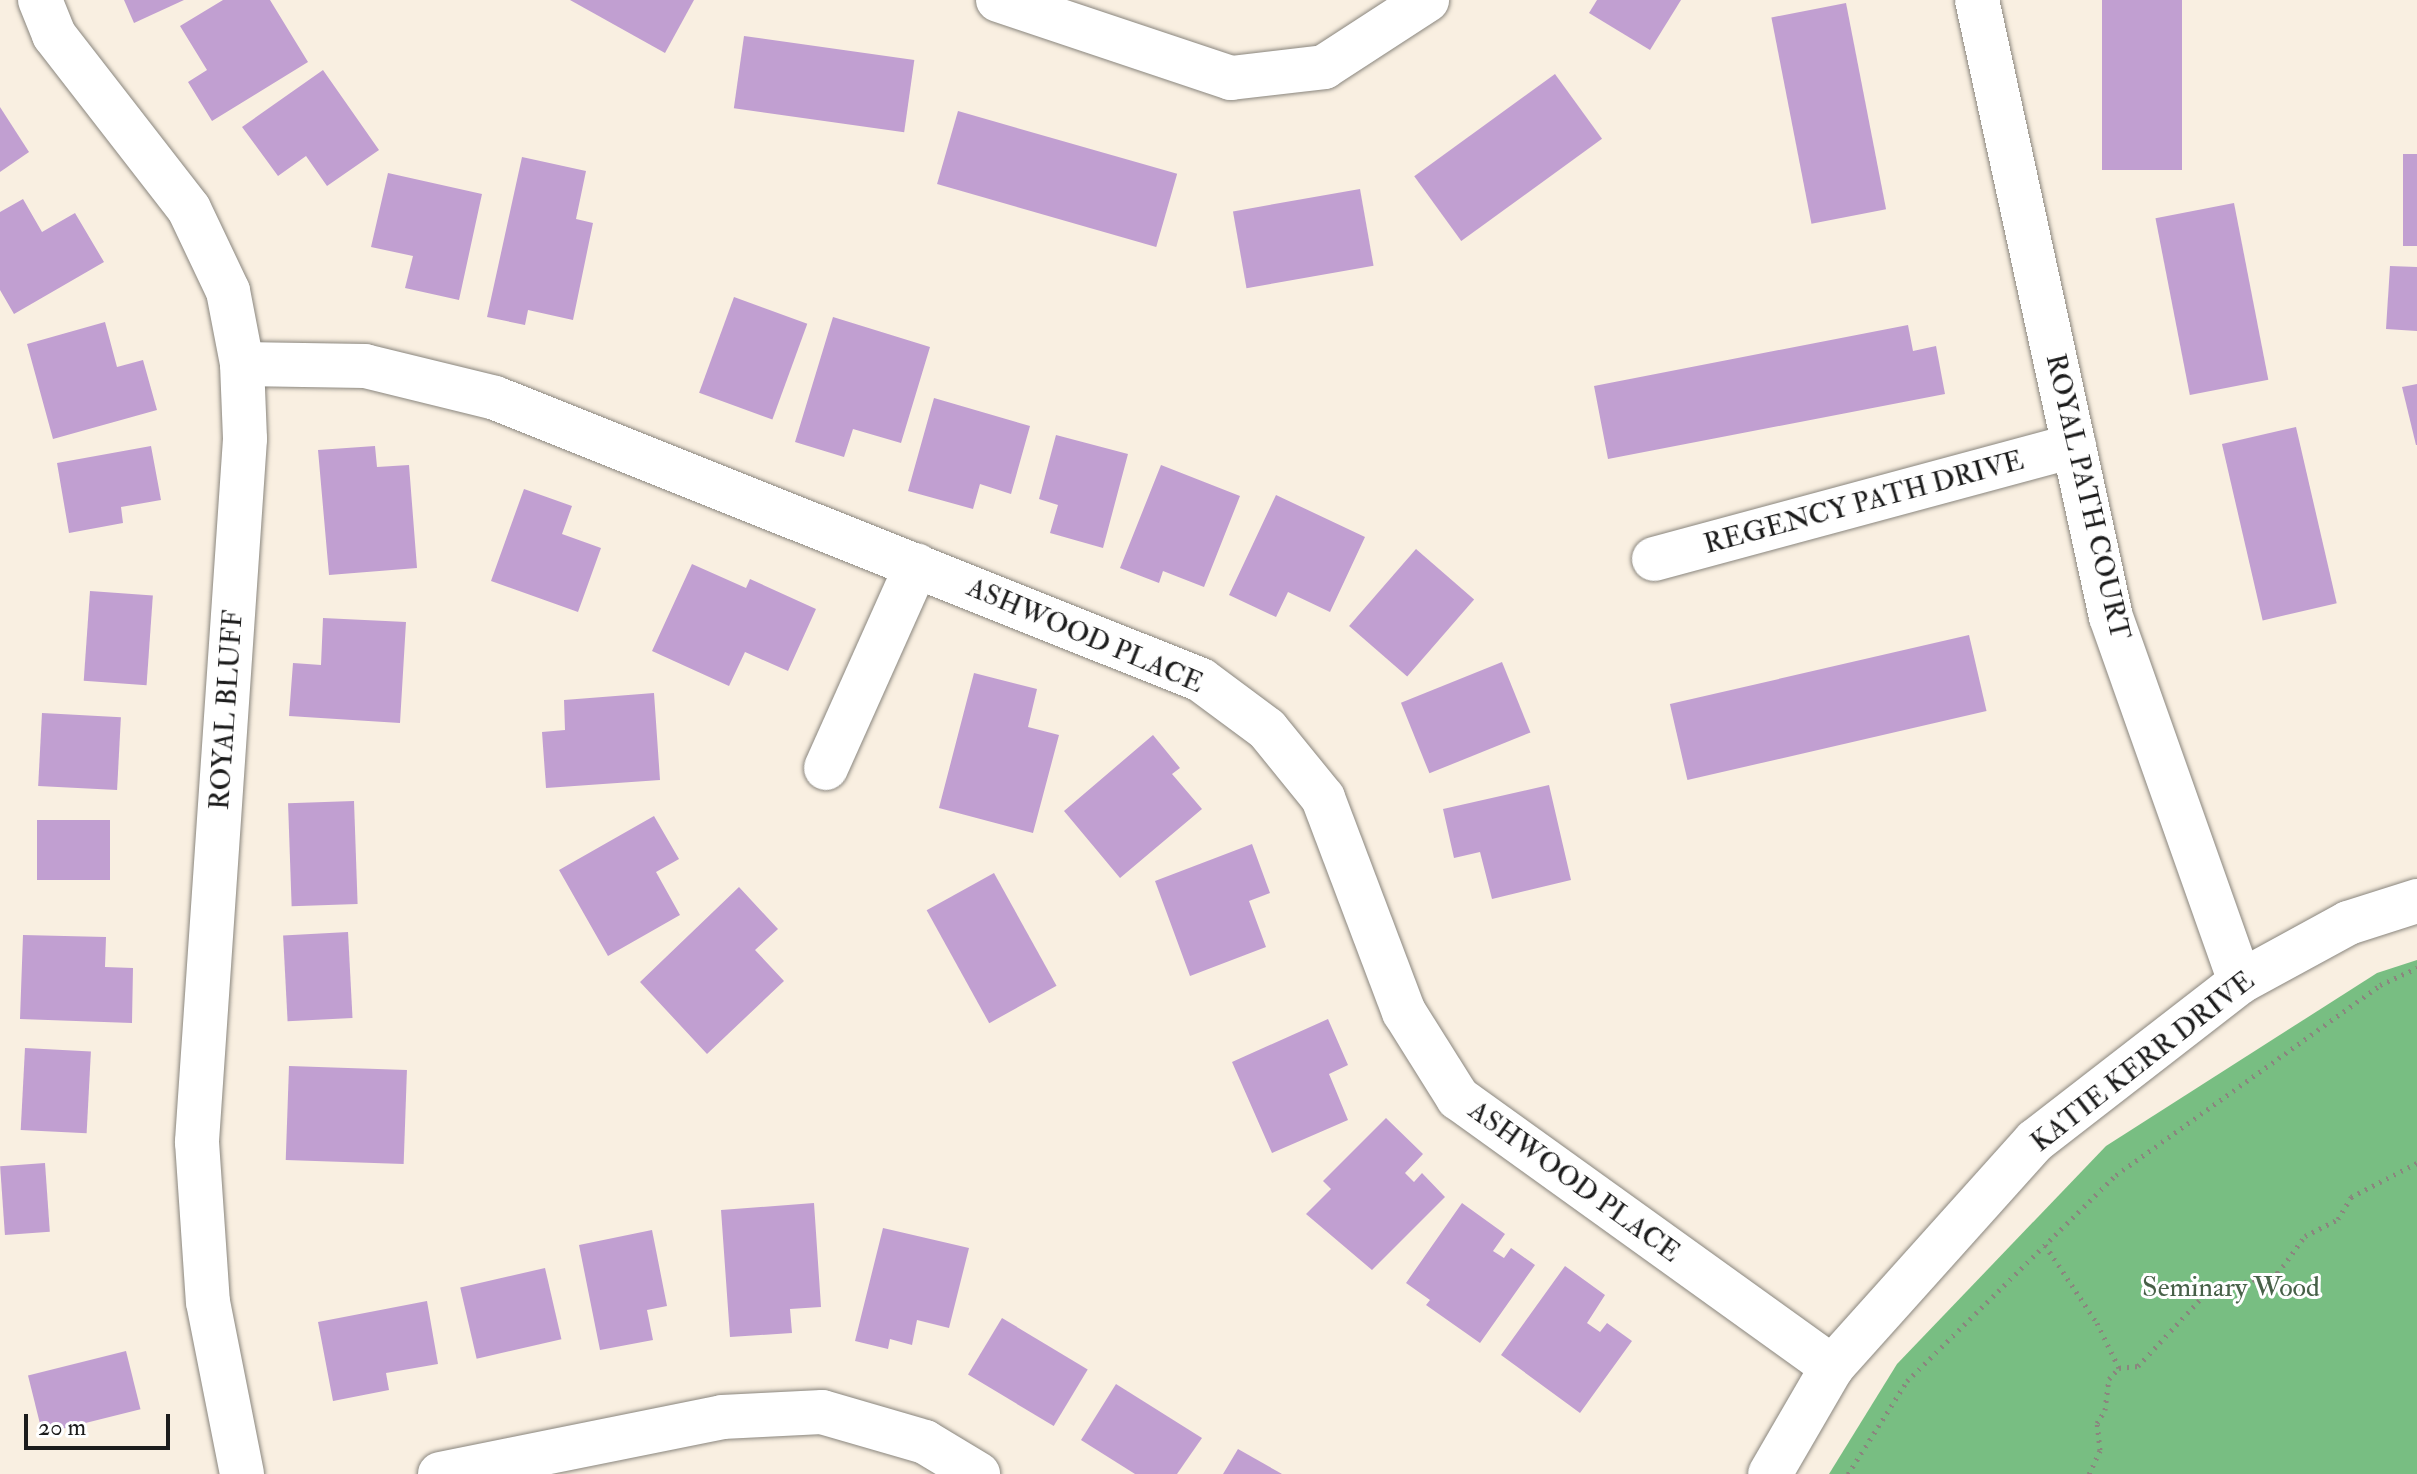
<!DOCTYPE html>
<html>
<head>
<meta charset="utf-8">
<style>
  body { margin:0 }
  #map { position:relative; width:2417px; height:1474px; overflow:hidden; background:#f9efe1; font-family:"IM FELL Double Pica",serif }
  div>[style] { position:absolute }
  .forest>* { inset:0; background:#78be82 }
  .building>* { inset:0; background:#c19fd1; transform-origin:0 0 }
  .path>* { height:5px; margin-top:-2.5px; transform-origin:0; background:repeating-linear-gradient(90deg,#8a867e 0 2px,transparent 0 8px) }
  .roads { filter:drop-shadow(0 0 2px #8a867e) drop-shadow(0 0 2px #8a867e) }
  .minor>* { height:44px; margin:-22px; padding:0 22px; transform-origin:22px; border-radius:22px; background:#fff }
  .tertiary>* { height:44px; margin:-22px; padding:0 22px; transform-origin:22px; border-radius:22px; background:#fff }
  span { translate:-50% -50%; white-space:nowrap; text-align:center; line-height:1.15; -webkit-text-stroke:6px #fff; paint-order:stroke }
  .street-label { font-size:28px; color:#1c1c1c }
  .park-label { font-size:28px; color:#476048 }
  .scale { position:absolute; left:24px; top:1414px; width:146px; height:36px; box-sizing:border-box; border:4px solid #1c1c1c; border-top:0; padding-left:10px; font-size:24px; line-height:28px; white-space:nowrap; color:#1c1c1c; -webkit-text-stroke:6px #fff; paint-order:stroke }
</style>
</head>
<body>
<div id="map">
  <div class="forest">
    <div style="clip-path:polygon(2417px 960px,2417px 1474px,1829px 1474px,1897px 1364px,2106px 1146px,2377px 973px)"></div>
  </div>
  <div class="building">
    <div style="clip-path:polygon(124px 0,184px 0,134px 23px)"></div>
    <div style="clip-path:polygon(223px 0,270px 0,308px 62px,212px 121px,188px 82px,207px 70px,180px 26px)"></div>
    <div style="clip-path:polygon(570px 0,694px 0,665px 53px)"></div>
    <div style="clip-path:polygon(1597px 0,1681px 0,1650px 50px,1589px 13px)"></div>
    <div style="left:2102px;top:0;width:80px;height:170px"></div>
    <div style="left:1846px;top:3px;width:210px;height:76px;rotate:79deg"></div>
    <div style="left:744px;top:36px;width:172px;height:73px;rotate:8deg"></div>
    <div style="clip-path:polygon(323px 70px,379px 150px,327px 186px,306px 156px,278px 176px,242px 127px)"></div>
    <div style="left:1555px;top:74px;width:80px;height:174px;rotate:54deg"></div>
    <div style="clip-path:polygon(0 107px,29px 152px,0 172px)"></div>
    <div style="left:958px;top:111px;width:228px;height:76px;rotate:16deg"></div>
    <div style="left:2403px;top:154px;width:14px;height:92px"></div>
    <div style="clip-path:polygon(522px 157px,586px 171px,576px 219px,593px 223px,573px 320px,528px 310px,525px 325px,487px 317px)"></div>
    <div style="clip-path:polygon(388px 173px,482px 194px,459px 300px,405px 288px,413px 256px,371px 247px)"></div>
    <div style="left:1360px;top:189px;width:78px;height:129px;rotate:80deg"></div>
    <div style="clip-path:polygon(23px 199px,42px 232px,75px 213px,104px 262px,14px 314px,0 290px,0 212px)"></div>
    <div style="left:2234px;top:203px;width:180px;height:80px;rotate:79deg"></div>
    <div style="clip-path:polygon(2390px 266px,2417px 267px,2417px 331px,2386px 329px)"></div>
    <div style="left:734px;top:297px;width:78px;height:102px;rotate:20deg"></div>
    <div style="clip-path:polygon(833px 317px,930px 347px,901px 443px,853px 429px,844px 457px,795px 442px)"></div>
    <div style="clip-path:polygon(105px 322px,117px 367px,143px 360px,157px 410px,53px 439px,27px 344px)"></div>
    <div style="clip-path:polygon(1908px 325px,1913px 351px,1936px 346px,1945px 394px,1608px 459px,1594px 386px)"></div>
    <div style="clip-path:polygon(2417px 384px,2417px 445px,2416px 445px,2402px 387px)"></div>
    <div style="clip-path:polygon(934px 398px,1030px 426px,1011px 494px,980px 484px,973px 509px,908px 491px)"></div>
    <div style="left:2296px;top:427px;width:181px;height:76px;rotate:77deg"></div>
    <div style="clip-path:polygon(1056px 435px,1128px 454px,1103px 548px,1050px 533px,1058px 505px,1039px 499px)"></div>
    <div style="clip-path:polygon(151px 446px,161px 500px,121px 507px,123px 523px,69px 533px,57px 463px)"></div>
    <div style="clip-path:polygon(375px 446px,377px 467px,409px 465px,417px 568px,329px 575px,318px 450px)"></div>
    <div style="clip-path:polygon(1161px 465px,1240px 496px,1204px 587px,1163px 571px,1159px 583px,1120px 568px)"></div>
    <div style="clip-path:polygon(524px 489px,572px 506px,562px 534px,601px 548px,578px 612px,491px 581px)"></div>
    <div style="clip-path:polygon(1276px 495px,1365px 537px,1330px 612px,1288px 592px,1276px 617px,1229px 595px)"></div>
    <div style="left:1416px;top:549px;width:77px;height:102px;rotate:41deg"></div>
    <div style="clip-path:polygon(692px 564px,746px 588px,750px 579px,816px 609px,788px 671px,745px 652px,729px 686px,652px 651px)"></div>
    <div style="left:90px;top:591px;width:63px;height:90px;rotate:4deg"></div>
    <div style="clip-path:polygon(323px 618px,406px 622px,400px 723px,289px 716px,293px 663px,321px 665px)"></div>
    <div style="left:1969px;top:635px;width:78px;height:307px;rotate:77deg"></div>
    <div style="left:1502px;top:662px;width:76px;height:109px;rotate:68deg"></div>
    <div style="clip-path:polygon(974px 673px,1037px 689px,1028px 727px,1059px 735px,1033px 833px,939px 808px)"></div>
    <div style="clip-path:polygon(654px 693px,660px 780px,546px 788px,542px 732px,565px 730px,564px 700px)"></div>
    <div style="left:42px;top:713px;width:79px;height:73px;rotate:3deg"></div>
    <div style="clip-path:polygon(1153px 735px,1180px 768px,1172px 774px,1202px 809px,1120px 878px,1064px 811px)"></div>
    <div style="clip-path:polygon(1549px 785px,1571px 880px,1492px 899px,1480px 852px,1454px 858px,1443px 809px)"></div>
    <div style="left:354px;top:801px;width:103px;height:66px;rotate:88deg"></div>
    <div style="clip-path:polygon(654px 816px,679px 859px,656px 872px,680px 915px,608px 956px,559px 870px)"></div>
    <div style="left:37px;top:820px;width:73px;height:60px"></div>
    <div style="clip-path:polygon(1252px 844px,1270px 893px,1249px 901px,1266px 947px,1190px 976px,1155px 881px)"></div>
    <div style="left:994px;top:873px;width:129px;height:77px;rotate:61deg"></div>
    <div style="clip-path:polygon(739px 887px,778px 929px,755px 950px,784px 981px,707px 1054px,640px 982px)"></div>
    <div style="left:348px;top:932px;width:86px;height:65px;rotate:87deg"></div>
    <div style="clip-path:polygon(23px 935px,106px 937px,105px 967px,133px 968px,132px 1023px,20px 1019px)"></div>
    <div style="clip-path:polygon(1328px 1019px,1348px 1065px,1329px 1074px,1348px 1120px,1272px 1153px,1232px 1062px)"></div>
    <div style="left:25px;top:1048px;width:66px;height:82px;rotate:3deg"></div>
    <div style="left:289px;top:1066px;width:118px;height:94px;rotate:2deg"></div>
    <div style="clip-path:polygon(1386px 1118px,1423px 1154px,1405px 1173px,1414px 1182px,1422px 1173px,1445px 1197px,1372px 1270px,1306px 1214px,1331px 1189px,1323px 1181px)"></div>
    <div style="left:45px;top:1163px;width:69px;height:45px;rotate:86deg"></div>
    <div style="clip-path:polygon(814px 1203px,821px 1307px,790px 1309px,792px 1333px,730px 1337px,721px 1210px)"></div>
    <div style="clip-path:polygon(1462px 1203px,1505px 1234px,1493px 1251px,1504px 1258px,1511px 1248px,1535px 1265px,1480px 1343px,1426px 1305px,1430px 1300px,1406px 1283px)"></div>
    <div style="clip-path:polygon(883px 1228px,969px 1248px,949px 1328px,917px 1320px,912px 1345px,890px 1339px,888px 1349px,855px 1341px)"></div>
    <div style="clip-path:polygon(652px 1230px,667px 1306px,647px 1310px,653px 1340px,600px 1350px,579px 1245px)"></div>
    <div style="clip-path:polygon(1565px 1266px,1605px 1295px,1587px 1323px,1600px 1332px,1607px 1323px,1632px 1341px,1580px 1413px,1501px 1355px)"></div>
    <div style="left:545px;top:1268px;width:73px;height:87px;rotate:77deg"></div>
    <div style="clip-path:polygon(427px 1301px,438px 1364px,386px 1373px,389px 1390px,333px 1401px,318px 1322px)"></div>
    <div style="left:1002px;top:1318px;width:100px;height:66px;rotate:31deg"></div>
    <div style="left:126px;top:1351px;width:60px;height:101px;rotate:76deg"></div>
    <div style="clip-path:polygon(1116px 1384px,1202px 1438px,1177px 1474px,1135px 1474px,1081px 1440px)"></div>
    <div style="clip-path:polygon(1238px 1449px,1282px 1474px,1223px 1474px)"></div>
  </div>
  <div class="path">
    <div style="left:2045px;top:1245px;width:94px;rotate:56.3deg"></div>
    <div style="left:2097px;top:1323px;width:50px;rotate:63.9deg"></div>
    <div style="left:1848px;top:1474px;width:110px;rotate:-57.6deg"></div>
    <div style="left:1907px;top:1381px;width:293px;rotate:-44.6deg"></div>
    <div style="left:2116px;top:1175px;width:325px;rotate:-35.7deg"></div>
    <div style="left:2380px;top:985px;width:41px;rotate:-24.7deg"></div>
    <div style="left:2089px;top:1474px;width:26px;rotate:-65deg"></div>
    <div style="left:2100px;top:1450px;width:27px;rotate:-96deg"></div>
    <div style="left:2097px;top:1423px;width:15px;rotate:-58deg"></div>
    <div style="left:2105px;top:1410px;width:31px;rotate:-83deg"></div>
    <div style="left:2109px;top:1379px;width:15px;rotate:-48deg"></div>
    <div style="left:2119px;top:1368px;width:19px;rotate:-6deg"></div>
    <div style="left:2138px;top:1366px;width:100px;rotate:-47deg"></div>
    <div style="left:2206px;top:1293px;width:75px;rotate:-15.5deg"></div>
    <div style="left:2278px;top:1273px;width:46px;rotate:-53.9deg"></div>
    <div style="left:2305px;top:1236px;width:37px;rotate:-27deg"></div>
    <div style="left:2338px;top:1219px;width:26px;rotate:-59deg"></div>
    <div style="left:2351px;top:1197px;width:74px;rotate:-27.3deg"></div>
  </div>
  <div class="roads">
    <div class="minor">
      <div style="left:40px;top:0;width:38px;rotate:68deg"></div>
      <div style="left:54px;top:35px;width:220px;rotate:52.2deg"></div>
      <div style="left:189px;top:209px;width:91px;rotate:64.6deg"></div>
      <div style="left:228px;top:291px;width:74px;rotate:79.1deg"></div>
      <div style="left:242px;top:364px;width:75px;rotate:87.7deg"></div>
      <div style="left:245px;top:439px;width:705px;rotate:93.91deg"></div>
      <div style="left:197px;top:1142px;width:160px;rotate:86.1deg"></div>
      <div style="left:208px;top:1302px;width:175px;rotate:78.8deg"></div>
      <div style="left:998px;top:0;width:246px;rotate:18.5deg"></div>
      <div style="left:1231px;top:78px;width:94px;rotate:-6.7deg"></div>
      <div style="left:1324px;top:67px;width:123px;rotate:-33deg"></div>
      <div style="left:1977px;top:0;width:631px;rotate:77.75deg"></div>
      <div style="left:2111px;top:617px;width:387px;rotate:70.5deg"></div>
      <div style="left:242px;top:364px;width:123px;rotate:0.9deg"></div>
      <div style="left:365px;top:366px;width:134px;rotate:13.8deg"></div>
      <div style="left:495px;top:398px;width:760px;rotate:21.77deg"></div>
      <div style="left:1201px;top:680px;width:82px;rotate:36.6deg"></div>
      <div style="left:1267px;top:729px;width:89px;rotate:50.9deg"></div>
      <div style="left:1323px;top:798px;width:229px;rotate:69.3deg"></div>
      <div style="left:1404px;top:1012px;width:102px;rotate:57.9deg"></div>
      <div style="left:1458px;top:1098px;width:461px;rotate:35.7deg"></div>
      <div style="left:1654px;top:559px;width:435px;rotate:-15.1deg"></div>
      <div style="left:826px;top:768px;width:222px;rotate:-65.9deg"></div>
      <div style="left:440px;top:1474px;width:288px;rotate:-11.4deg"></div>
      <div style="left:722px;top:1417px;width:100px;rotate:-2.9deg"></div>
      <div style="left:822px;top:1412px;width:107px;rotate:16.2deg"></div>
      <div style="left:925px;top:1442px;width:62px;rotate:31.1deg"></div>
    </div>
    <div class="tertiary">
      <div style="left:1770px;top:1474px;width:124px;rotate:-59.9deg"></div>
      <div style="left:1832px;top:1367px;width:304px;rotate:-48.1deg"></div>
      <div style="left:2035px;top:1141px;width:259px;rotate:-37.8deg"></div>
      <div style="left:2240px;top:982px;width:123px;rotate:-28.6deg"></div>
      <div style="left:2348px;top:923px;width:72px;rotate:-17.7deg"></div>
    </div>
  </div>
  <div class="street-label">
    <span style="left:2087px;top:497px;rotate:77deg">ROYAL PATH COURT</span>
    <span style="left:1864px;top:503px;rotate:-15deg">REGENCY PATH DRIVE</span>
    <span style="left:1085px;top:636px;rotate:23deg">ASHWOOD PLACE</span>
    <span style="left:227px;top:710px;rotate:-86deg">ROYAL BLUFF</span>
    <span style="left:2143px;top:1062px;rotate:-38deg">KATIE KERR DRIVE</span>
    <span style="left:1574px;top:1182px;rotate:36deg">ASHWOOD PLACE</span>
  </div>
  <div class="park-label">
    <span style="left:2231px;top:1288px">Seminary Wood</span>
  </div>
  <div class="scale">20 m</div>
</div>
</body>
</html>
